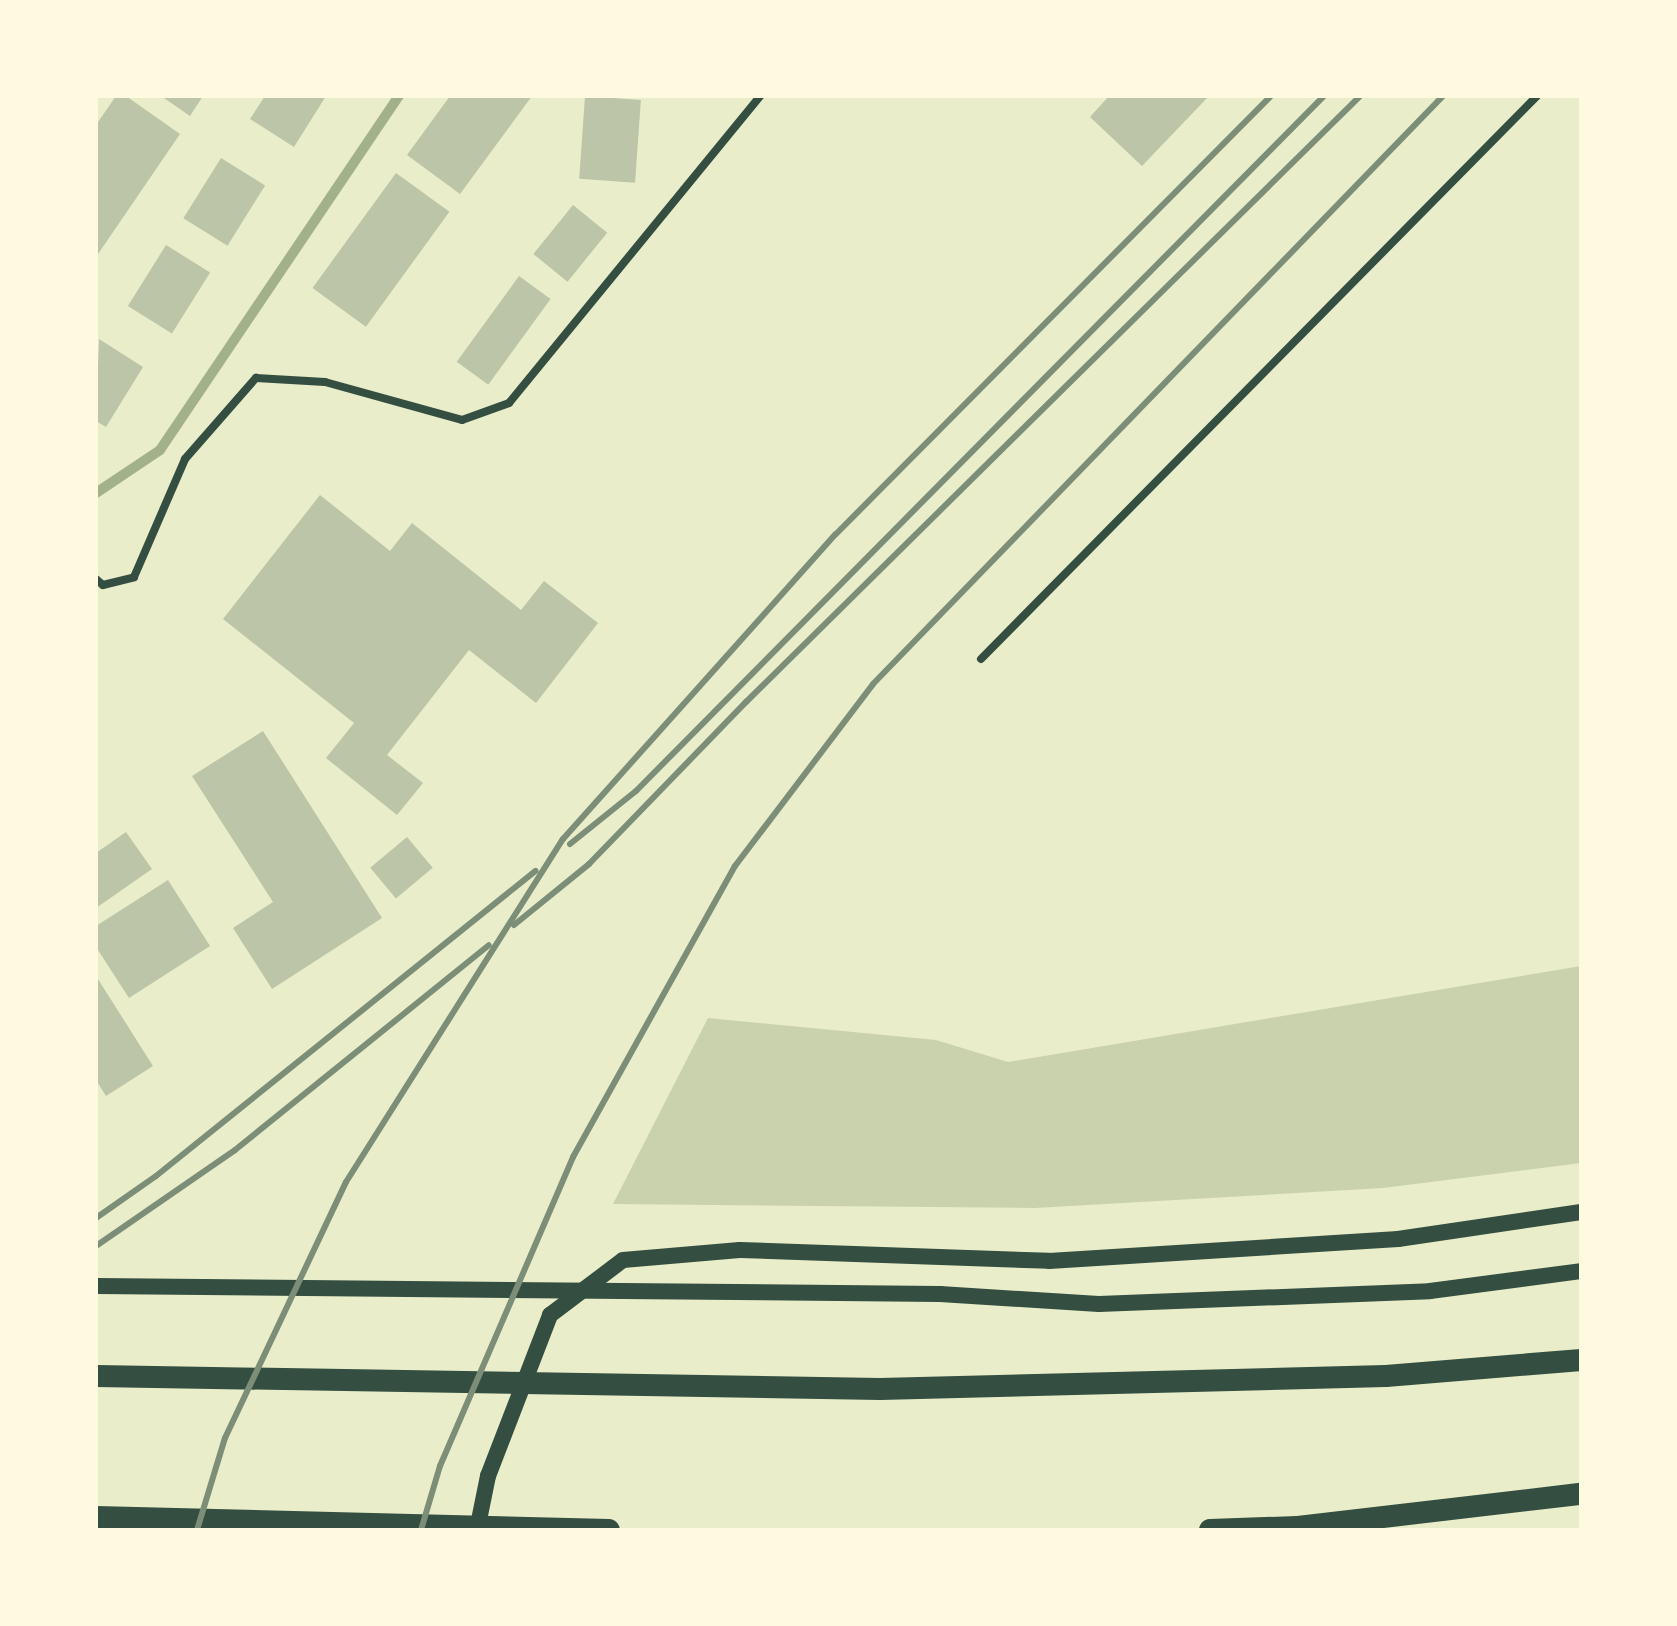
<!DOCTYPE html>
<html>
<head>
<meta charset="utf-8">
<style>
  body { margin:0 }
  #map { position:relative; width:1677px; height:1626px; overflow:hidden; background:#e9edc9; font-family:"Libre Baskerville",serif }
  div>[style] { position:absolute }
  .green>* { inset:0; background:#cad2ad }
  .stream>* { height:10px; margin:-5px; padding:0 5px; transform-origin:5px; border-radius:5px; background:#a3b18a }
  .building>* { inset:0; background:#bcc5a7; transform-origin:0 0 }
  .minor>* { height:8px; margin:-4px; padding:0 4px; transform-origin:4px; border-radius:4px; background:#344e41 }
  .secondary>* { height:16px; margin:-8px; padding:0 8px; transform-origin:8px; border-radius:8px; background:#344e41 }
  .trunk>* { height:22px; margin:-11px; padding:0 11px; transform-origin:11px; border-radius:11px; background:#344e41 }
  .rail>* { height:6px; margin:-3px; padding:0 3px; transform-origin:3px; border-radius:3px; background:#7c8e77 }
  span { translate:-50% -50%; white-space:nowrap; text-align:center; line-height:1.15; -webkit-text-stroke:8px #fefae0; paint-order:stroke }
  .frame { position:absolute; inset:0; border:98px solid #fefae0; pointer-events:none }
</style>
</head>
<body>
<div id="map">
  <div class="green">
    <div style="clip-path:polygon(1581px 966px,1581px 1163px,1383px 1188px,1035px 1208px,613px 1204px,708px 1018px,936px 1040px,1008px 1062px)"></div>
  </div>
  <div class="stream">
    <div style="left:96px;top:493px;width:77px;rotate:-33.9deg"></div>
    <div style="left:160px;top:450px;width:427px;rotate:-56deg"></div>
  </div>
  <div class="building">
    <div style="clip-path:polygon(116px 96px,126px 96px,180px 134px,96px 257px,96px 125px)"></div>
    <div style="clip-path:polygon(161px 96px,203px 96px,190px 116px)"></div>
    <div style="clip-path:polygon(265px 96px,326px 96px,294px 147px,250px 119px)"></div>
    <div style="clip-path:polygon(450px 96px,532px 96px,460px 194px,407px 155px)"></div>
    <div style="left:585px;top:96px;width:56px;height:83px;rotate:4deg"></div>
    <div style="clip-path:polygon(1109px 96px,1209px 96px,1142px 166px,1090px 117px)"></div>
    <div style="left:221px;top:158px;width:52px;height:71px;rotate:32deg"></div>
    <div style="left:396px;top:173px;width:66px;height:142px;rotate:36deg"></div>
    <div style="left:573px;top:205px;width:44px;height:63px;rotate:39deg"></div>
    <div style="left:166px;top:245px;width:52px;height:72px;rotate:32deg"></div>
    <div style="left:519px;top:276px;width:39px;height:106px;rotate:36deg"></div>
    <div style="clip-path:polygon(99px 339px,143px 367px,106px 427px,96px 421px)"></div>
    <div style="clip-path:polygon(320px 495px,390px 551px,412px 523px,521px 610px,544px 581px,598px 623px,536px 703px,469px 650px,387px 755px,423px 783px,397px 815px,326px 758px,354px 723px,223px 619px)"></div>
    <div style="clip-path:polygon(263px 731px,382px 918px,272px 989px,233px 928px,273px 902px,192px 776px)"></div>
    <div style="clip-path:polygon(126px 832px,152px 869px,96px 908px,96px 853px)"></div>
    <div style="left:407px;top:837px;width:40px;height:48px;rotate:50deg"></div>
    <div style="clip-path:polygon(168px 880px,210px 946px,129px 998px,96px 947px,96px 926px)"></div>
    <div style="clip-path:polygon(96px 976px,153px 1066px,106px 1096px,96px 1080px)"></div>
  </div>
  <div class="minor">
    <div style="left:96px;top:579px;width:9px;rotate:41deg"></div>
    <div style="left:103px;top:585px;width:32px;rotate:-14deg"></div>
    <div style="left:134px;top:577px;width:129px;rotate:-66.6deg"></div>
    <div style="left:185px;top:459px;width:108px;rotate:-48.8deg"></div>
    <div style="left:256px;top:378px;width:69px;rotate:3.3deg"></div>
    <div style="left:325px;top:382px;width:142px;rotate:15.5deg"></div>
    <div style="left:462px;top:420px;width:50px;rotate:-19.9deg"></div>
    <div style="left:509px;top:403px;width:397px;rotate:-50.7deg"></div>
    <div style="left:981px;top:659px;width:791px;rotate:-45.36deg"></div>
  </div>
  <div class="secondary">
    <div style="left:96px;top:1286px;width:844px;rotate:0.54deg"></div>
    <div style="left:940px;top:1294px;width:159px;rotate:3.6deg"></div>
    <div style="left:1099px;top:1304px;width:331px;rotate:-2.2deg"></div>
    <div style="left:1430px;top:1291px;width:152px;rotate:-7.5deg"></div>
    <div style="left:477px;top:1530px;width:55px;rotate:-78.5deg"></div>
    <div style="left:488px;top:1476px;width:173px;rotate:-68.9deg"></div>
    <div style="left:550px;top:1315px;width:91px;rotate:-37deg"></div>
    <div style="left:623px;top:1260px;width:117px;rotate:-4.9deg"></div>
    <div style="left:740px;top:1250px;width:309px;rotate:2deg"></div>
    <div style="left:1049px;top:1261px;width:350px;rotate:-3.6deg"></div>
    <div style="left:1398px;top:1239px;width:185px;rotate:-8.4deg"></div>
  </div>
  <div class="trunk">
    <div style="left:96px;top:1376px;width:784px;rotate:0.95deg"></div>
    <div style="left:880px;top:1389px;width:506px;rotate:-1.47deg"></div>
    <div style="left:1386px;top:1376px;width:196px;rotate:-4.7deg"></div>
    <div style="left:96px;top:1517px;width:513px;rotate:1.45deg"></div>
    <div style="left:1210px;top:1530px;width:88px;rotate:-2deg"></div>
    <div style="left:1298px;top:1527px;width:285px;rotate:-6.7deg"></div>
  </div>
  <div class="rail">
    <div style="left:570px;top:844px;width:85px;rotate:-38.8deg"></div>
    <div style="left:636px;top:791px;width:978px;rotate:-45.29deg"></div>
    <div style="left:514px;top:925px;width:97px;rotate:-39.1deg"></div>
    <div style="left:589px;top:864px;width:226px;rotate:-45.9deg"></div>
    <div style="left:746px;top:702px;width:863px;rotate:-44.62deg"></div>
    <div style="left:96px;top:1218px;width:73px;rotate:-35deg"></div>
    <div style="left:156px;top:1176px;width:487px;rotate:-38.8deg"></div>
    <div style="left:96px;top:1246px;width:169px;rotate:-34.6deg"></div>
    <div style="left:235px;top:1150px;width:326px;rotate:-38.9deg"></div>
    <div style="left:197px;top:1530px;width:96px;rotate:-73.1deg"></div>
    <div style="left:225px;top:1438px;width:283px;rotate:-64.7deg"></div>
    <div style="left:346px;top:1182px;width:406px;rotate:-57.7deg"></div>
    <div style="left:563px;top:839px;width:409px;rotate:-48.2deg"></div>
    <div style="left:836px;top:534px;width:617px;rotate:-45.2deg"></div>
    <div style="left:421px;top:1530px;width:67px;rotate:-73.5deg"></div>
    <div style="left:440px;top:1466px;width:336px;rotate:-66.7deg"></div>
    <div style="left:573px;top:1157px;width:333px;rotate:-60.9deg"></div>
    <div style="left:735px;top:866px;width:228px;rotate:-52.8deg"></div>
    <div style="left:873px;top:684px;width:819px;rotate:-45.89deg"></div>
  </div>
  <div class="frame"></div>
</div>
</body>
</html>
